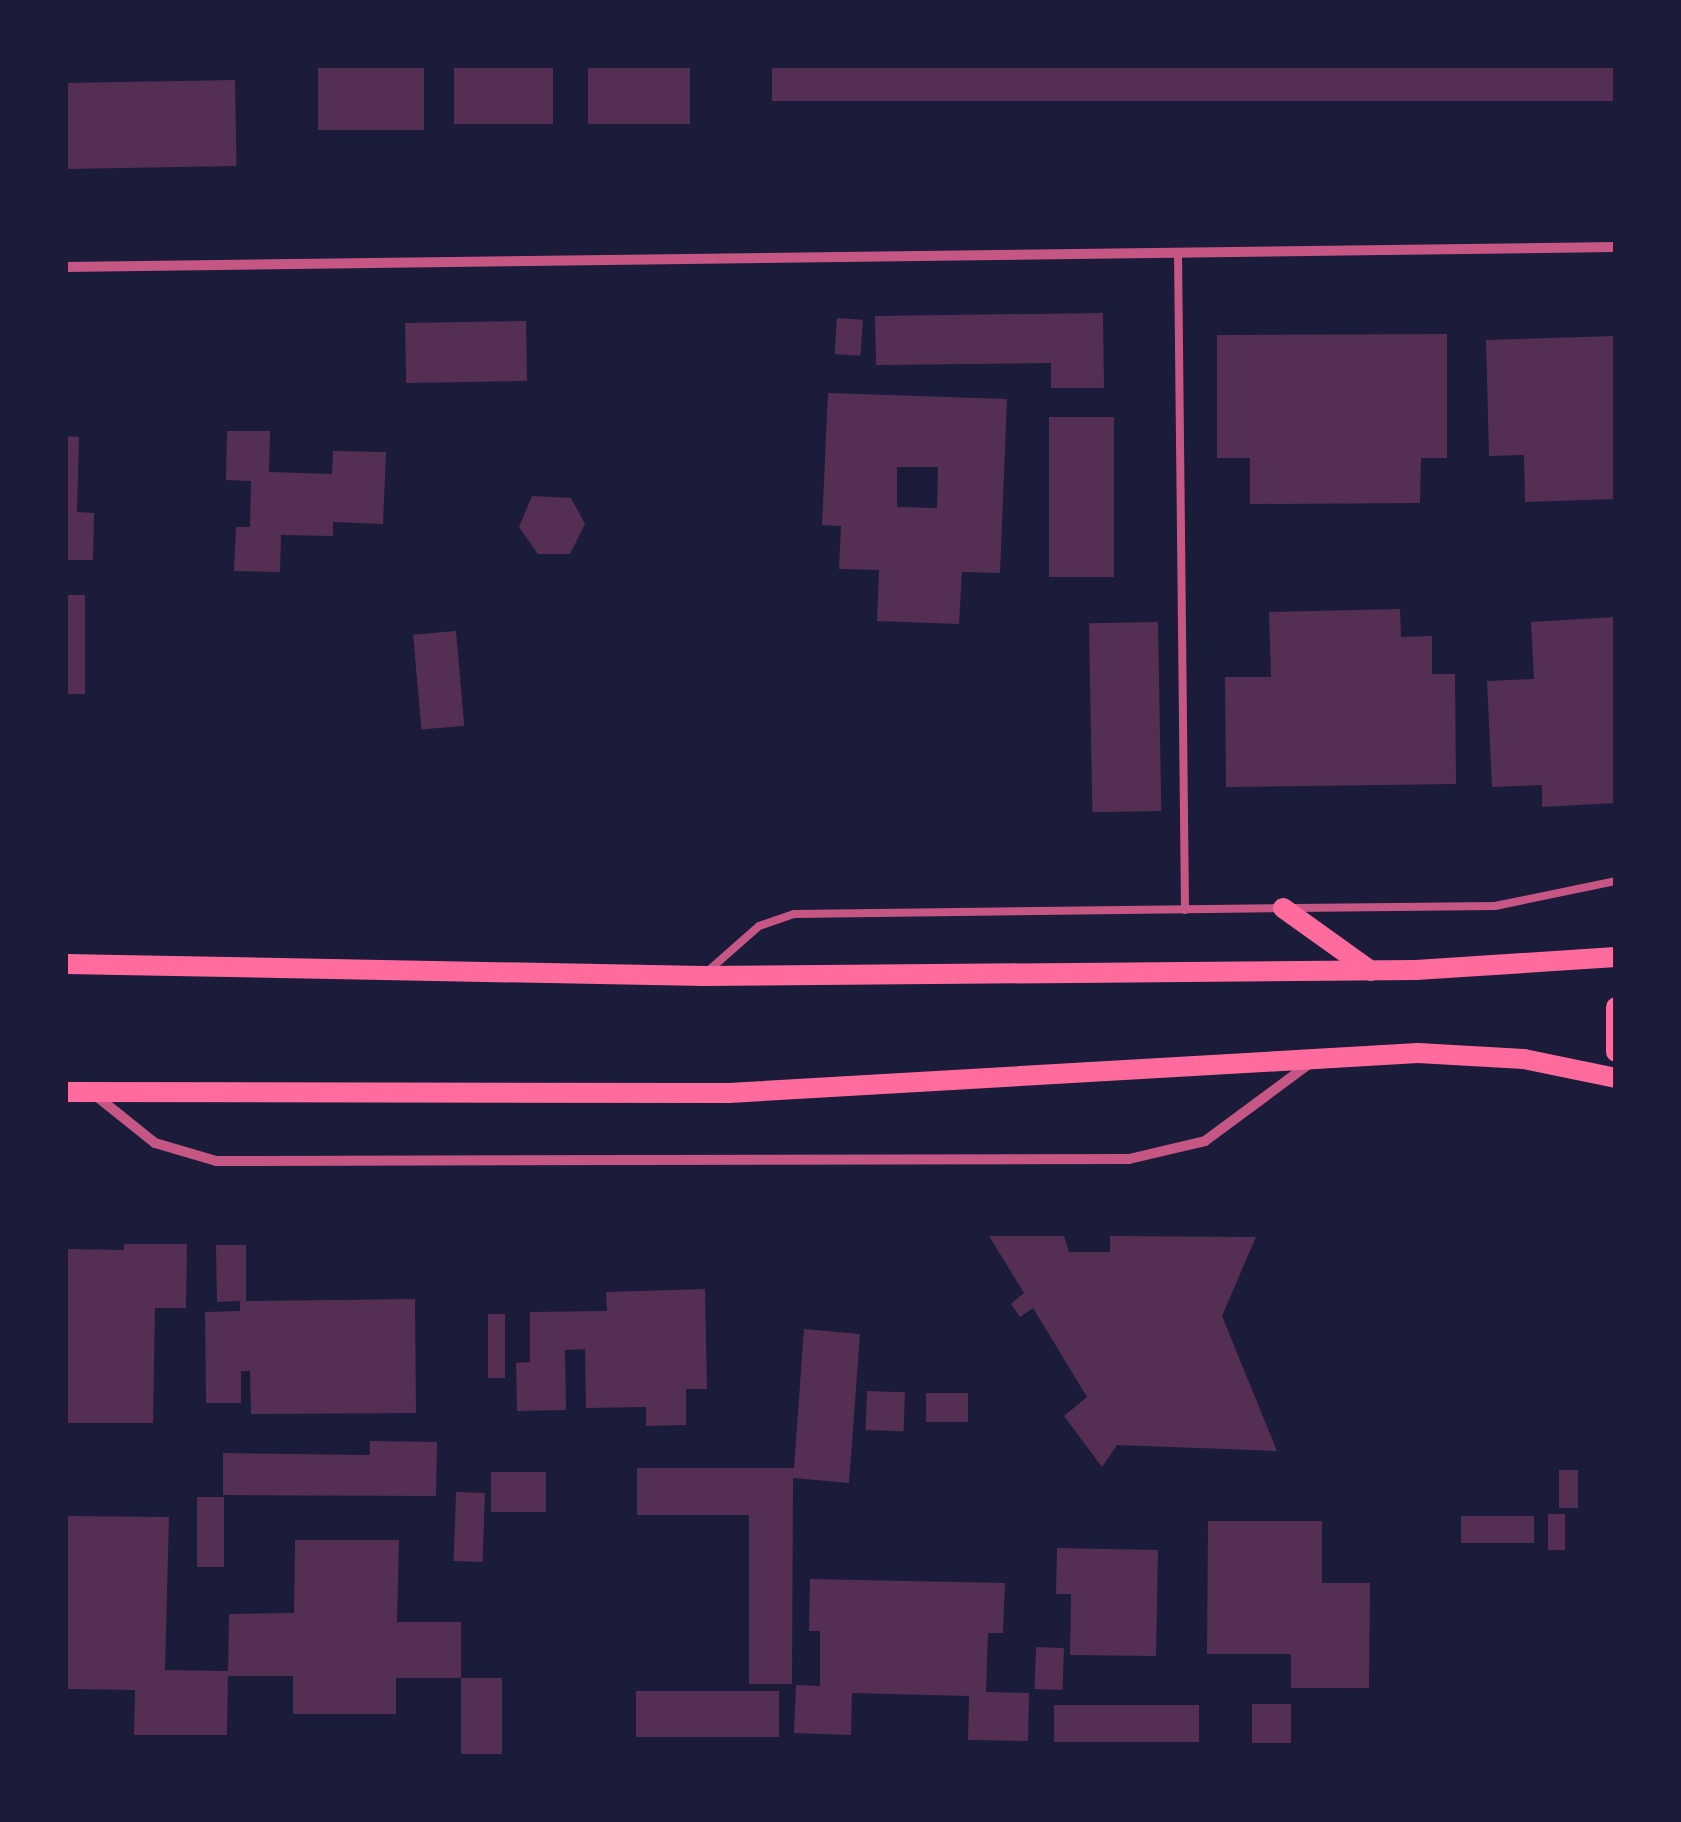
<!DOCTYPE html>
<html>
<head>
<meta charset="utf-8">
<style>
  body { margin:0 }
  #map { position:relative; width:1681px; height:1822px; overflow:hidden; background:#1b1b3a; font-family:Manrope,sans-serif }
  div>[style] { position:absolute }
  .building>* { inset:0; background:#542f53; transform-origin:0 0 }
  .service>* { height:8px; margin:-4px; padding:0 4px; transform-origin:4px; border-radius:4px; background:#c65784 }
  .minor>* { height:10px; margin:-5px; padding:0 5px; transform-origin:5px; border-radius:5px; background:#c65784 }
  .secondary>* { height:20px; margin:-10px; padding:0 10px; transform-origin:10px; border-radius:10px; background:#ff6b9d }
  span { translate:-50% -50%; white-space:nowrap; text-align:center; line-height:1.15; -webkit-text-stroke:8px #1b1b3a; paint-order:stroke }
  .frame { position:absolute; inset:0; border:68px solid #1b1b3a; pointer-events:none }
</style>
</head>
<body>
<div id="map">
  <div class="building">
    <div style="left:318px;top:65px;width:106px;height:65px"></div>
    <div style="left:454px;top:65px;width:99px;height:59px"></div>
    <div style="left:588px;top:65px;width:102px;height:59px"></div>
    <div style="left:772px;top:65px;width:844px;height:36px"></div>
    <div style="left:235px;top:80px;width:86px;height:170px;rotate:89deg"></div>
    <div style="clip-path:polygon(1103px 313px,1104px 388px,1051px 388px,1051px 363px,876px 365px,875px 316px)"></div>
    <div style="left:837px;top:318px;width:26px;height:36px;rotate:4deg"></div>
    <div style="left:526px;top:321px;width:60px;height:121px;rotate:89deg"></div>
    <div style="clip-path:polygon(1447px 334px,1447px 458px,1421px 458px,1420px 503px,1250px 504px,1250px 458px,1217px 458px,1217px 335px)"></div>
    <div style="clip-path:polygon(1616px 336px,1616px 499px,1525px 502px,1524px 455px,1489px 456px,1486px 340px)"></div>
    <div style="clip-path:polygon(evenodd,828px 393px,1007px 399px,1000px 573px,962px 572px,959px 624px,877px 621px,879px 570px,839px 569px,841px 526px,822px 525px,828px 393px,897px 467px,938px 467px,937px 508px,897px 507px,897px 467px)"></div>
    <div style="left:1049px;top:417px;width:65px;height:160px"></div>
    <div style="clip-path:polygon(227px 431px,270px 431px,269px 472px,332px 474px,333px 451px,386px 452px,383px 524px,333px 522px,333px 536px,281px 535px,280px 572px,234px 571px,236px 527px,250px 527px,251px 481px,226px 480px)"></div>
    <div style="clip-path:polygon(65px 436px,79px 437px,77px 512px,94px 513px,93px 560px,65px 560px)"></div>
    <div style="clip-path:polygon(532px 496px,571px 498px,585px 524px,570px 554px,538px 554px,519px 527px)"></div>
    <div style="left:65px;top:595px;width:20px;height:99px"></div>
    <div style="clip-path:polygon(1400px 609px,1401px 637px,1432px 636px,1432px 674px,1455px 674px,1456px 784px,1226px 787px,1225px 677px,1271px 677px,1269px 612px)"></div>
    <div style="clip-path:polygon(1616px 617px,1616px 803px,1542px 807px,1542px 785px,1492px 787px,1487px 681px,1534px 679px,1531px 622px)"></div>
    <div style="left:1158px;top:622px;width:189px;height:69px;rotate:89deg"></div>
    <div style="left:456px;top:631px;width:95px;height:43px;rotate:85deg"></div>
    <div style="clip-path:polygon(989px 1236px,1064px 1236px,1069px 1252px,1110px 1252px,1110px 1236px,1256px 1237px,1222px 1316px,1277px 1451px,1117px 1445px,1102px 1467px,1064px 1416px,1087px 1397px,1033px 1308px,1020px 1317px,1011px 1304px,1024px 1293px)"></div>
    <div style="clip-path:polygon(124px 1244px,187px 1244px,186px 1308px,155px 1308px,153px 1423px,65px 1423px,65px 1249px,124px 1250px)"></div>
    <div style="clip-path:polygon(216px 1245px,246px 1245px,246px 1301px,415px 1299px,416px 1413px,251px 1414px,250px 1371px,241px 1371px,241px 1403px,206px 1403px,205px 1312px,240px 1311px,240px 1301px,217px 1302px)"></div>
    <div style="clip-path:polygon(705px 1289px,707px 1389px,686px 1389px,686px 1425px,646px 1426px,646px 1407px,586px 1408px,585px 1349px,565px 1350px,566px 1410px,517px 1411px,516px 1363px,530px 1362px,530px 1312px,607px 1311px,606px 1292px)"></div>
    <div style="left:488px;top:1314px;width:17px;height:64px"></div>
    <div style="clip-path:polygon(804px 1329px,860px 1334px,849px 1483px,793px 1478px,792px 1684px,749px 1684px,749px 1515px,637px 1515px,637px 1468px,794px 1468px)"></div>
    <div style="left:867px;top:1391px;width:38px;height:39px;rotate:2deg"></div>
    <div style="left:968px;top:1393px;width:29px;height:42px;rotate:90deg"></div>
    <div style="clip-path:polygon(370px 1441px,437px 1442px,436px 1496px,223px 1495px,223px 1453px,370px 1455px)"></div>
    <div style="left:1559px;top:1470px;width:19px;height:38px"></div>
    <div style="left:546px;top:1472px;width:40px;height:55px;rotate:90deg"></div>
    <div style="left:456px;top:1492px;width:29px;height:69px;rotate:2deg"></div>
    <div style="left:197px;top:1497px;width:27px;height:70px"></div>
    <div style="left:1548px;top:1514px;width:17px;height:36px"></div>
    <div style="clip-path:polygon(65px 1516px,169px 1517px,165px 1670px,228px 1671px,229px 1614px,294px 1613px,295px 1540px,399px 1540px,397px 1622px,461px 1622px,461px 1678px,396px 1678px,396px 1714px,293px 1714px,293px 1676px,228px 1676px,227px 1735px,134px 1735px,135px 1690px,65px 1689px)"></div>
    <div style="left:1534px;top:1516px;width:27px;height:73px;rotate:90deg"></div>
    <div style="clip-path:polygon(1208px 1521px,1322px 1521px,1322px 1583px,1370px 1583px,1369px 1688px,1291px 1688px,1291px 1654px,1207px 1654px)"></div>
    <div style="clip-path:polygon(1057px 1548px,1158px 1550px,1156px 1656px,1070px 1655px,1071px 1594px,1056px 1594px)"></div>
    <div style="clip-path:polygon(810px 1579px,1005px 1583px,1003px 1633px,988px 1633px,986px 1692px,1029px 1693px,1028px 1741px,968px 1740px,969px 1696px,852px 1693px,851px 1735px,794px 1733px,796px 1685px,820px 1686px,820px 1631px,809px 1631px)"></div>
    <div style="left:1036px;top:1647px;width:28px;height:42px;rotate:2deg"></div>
    <div style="left:461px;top:1678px;width:41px;height:79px"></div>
    <div style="left:636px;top:1691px;width:143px;height:46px"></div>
    <div style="left:1252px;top:1704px;width:39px;height:39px"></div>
    <div style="left:1054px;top:1705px;width:145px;height:37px"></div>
  </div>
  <div class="service">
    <div style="left:1178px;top:252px;width:658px;rotate:89.39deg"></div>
    <div style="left:1294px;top:908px;width:201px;rotate:-0.6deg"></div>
    <div style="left:1495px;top:906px;width:124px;rotate:-11.7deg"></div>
    <div style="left:708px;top:971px;width:68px;rotate:-41.4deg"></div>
    <div style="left:759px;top:926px;width:37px;rotate:-19deg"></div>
    <div style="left:794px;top:914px;width:486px;rotate:-0.7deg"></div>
  </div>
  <div class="minor">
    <div style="left:65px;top:267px;width:1551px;rotate:-0.74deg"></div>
    <div style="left:95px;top:1095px;width:77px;rotate:38.7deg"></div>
    <div style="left:155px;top:1143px;width:64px;rotate:16.4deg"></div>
    <div style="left:216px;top:1161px;width:913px;rotate:-0.13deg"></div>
    <div style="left:1129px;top:1159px;width:78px;rotate:-13.3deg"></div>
    <div style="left:1205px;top:1141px;width:129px;rotate:-36.5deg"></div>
  </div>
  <div class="secondary">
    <div style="left:1283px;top:908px;width:108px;rotate:35.6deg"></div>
    <div style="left:65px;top:964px;width:639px;rotate:1.08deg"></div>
    <div style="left:704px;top:976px;width:712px;rotate:-0.48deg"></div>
    <div style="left:1416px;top:970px;width:200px;rotate:-3.7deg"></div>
    <div style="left:1616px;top:1007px;width:45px;rotate:90deg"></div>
    <div style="left:65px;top:1092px;width:664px;rotate:0.09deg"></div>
    <div style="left:729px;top:1093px;width:690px;rotate:-3.32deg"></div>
    <div style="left:1418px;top:1053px;width:106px;rotate:3.2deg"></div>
    <div style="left:1524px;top:1059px;width:94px;rotate:11.7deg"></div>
  </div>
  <div class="frame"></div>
</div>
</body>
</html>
